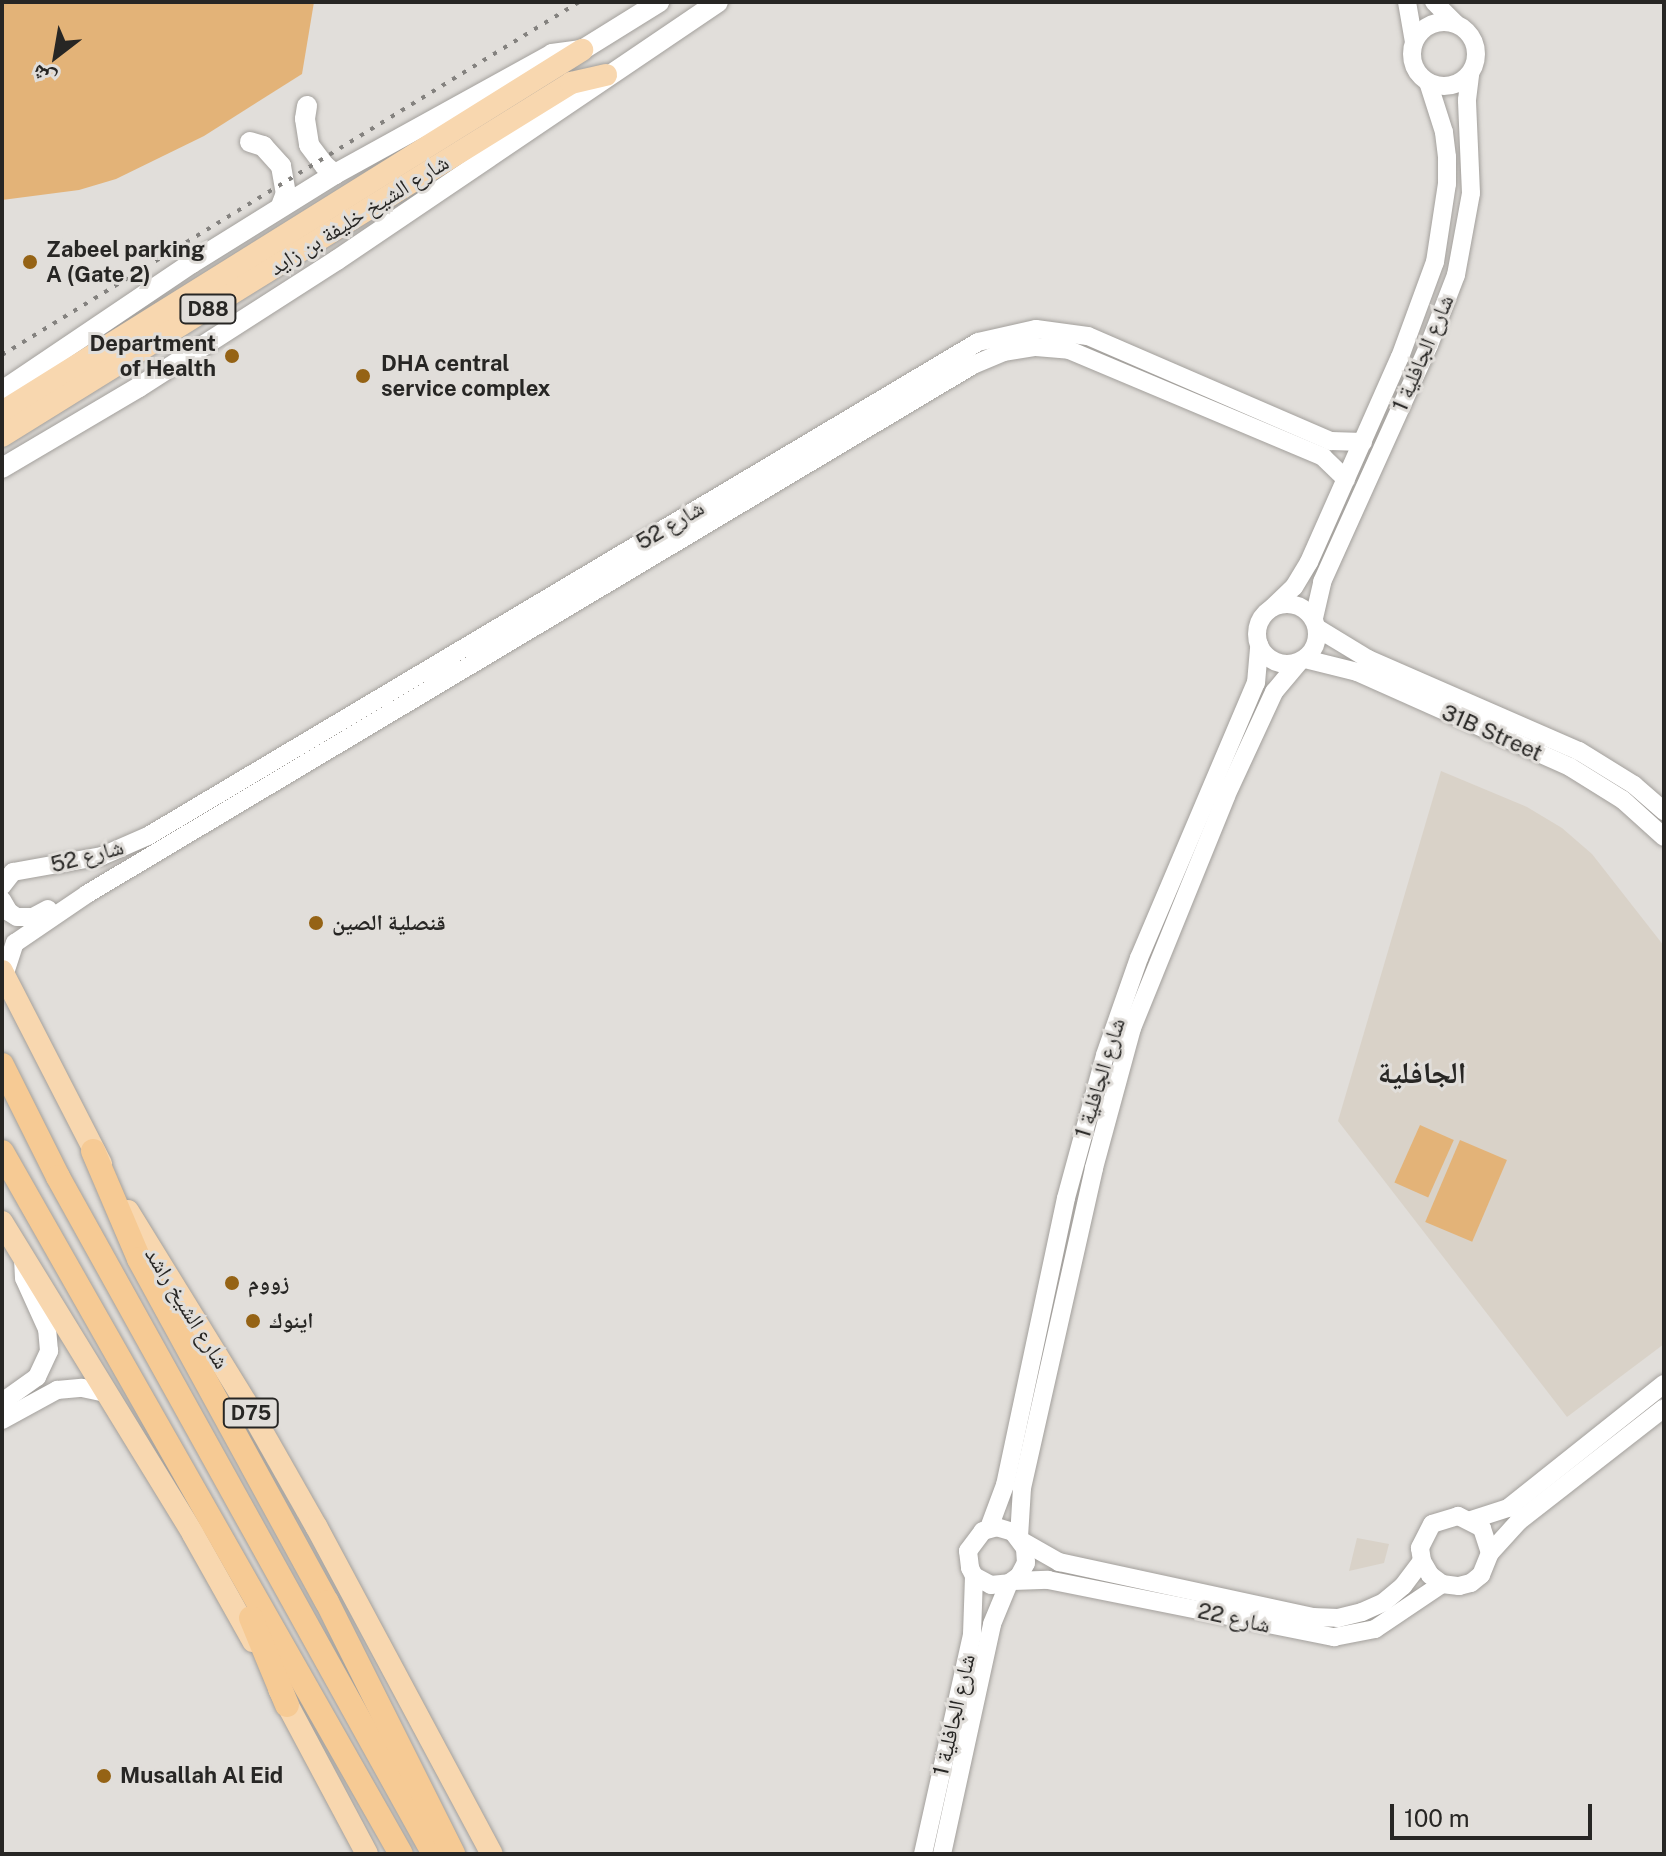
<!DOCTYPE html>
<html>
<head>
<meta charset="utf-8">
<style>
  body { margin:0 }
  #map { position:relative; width:1666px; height:1856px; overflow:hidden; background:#e1deda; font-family:"Public Sans","Noto Naskh Arabic",sans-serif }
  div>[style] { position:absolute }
  .built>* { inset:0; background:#d9d2c8 }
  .green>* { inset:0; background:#e3b378; transform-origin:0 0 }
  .roads { filter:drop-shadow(0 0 2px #a3a09c) drop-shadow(0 0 2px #a3a09c) }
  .tertiary>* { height:18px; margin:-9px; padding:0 9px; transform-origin:9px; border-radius:9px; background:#fff }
  .tertiary>.ring { margin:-9px; padding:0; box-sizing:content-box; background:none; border:18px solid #fff; border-radius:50% }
  .secondary>* { height:20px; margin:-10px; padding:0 10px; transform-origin:10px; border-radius:10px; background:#fff }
  .primary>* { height:22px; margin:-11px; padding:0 11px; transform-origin:11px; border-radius:11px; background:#f8d7af }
  .trunk>* { height:24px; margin:-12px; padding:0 12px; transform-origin:12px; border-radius:12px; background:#f6ca94 }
  .rail>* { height:4px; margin-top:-2px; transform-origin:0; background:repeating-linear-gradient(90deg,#84827f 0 4px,transparent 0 12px) }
  .dots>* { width:22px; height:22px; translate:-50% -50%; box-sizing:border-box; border:4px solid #e1deda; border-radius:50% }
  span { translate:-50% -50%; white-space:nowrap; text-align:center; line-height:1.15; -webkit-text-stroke:6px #e1deda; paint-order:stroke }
  .shield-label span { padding:2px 6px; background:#e1deda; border:2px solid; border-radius:6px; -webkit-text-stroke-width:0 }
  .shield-label { font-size:20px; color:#272624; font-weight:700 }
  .street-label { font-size:22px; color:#272624 }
  .poi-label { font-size:22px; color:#272624; font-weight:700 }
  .left { translate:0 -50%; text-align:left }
  .right { translate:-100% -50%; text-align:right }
  .district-label { font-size:30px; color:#272624; font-weight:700 }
  .frame { position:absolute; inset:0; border:4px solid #272624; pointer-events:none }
  .north { position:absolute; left:16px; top:16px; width:80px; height:80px; -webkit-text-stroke:6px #e1deda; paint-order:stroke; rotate:211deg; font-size:22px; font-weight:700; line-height:32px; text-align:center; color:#272624 }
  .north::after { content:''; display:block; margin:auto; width:28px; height:36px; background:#272624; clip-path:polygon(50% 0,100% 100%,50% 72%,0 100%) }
  .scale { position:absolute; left:1390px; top:1804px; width:202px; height:36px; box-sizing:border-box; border:4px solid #272624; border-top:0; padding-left:10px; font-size:24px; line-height:28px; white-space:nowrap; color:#272624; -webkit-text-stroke:6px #e1deda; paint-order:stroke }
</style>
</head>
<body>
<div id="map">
  <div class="built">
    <div style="clip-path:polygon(1441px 771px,1527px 807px,1562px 828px,1592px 854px,1664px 946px,1664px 1344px,1567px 1417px,1338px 1121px)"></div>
    <div style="clip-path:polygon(1357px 1538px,1389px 1544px,1384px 1563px,1349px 1571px)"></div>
  </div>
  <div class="green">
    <div style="clip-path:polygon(2px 2px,314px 2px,302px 74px,204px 136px,116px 179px,79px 190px,2px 200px)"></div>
    <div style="left:1420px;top:1125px;width:37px;height:63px;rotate:24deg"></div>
    <div style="left:1460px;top:1140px;width:51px;height:89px;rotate:23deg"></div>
  </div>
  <div class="roads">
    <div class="tertiary">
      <div style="left:1407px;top:2px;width:41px;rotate:80.1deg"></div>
      <div style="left:1434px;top:2px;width:30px;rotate:45deg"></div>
      <div class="ring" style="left:1412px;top:22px;width:46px;height:46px"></div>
      <div class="ring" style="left:1257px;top:604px;width:42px;height:42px"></div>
      <div style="left:1273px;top:607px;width:29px;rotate:-44deg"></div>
      <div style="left:1294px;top:587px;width:29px;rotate:-59deg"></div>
      <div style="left:1309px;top:562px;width:224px;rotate:-66.1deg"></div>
      <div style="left:1400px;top:357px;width:101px;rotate:-69.8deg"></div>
      <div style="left:1435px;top:262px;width:79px;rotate:-81.3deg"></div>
      <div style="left:1447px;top:184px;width:27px;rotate:-90deg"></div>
      <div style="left:1447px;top:157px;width:25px;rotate:-97deg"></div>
      <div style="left:1444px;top:132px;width:52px;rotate:-107.7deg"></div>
      <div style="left:1314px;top:618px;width:37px;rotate:-77deg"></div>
      <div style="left:1322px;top:582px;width:260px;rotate:-65.7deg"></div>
      <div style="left:1429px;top:345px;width:75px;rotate:-68.9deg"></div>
      <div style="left:1456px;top:275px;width:83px;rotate:-79.6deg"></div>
      <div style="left:1471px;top:193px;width:93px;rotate:-92.5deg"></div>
      <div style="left:1467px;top:100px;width:26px;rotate:-83deg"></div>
      <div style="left:1317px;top:628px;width:60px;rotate:31.3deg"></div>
      <div style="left:1368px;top:659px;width:230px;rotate:23.6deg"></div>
      <div style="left:1579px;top:751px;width:65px;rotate:31.7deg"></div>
      <div style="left:1634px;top:785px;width:40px;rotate:41deg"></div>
      <div style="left:1305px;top:659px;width:54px;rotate:14deg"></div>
      <div style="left:1357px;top:672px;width:233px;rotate:24deg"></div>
      <div style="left:1570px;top:767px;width:62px;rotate:31.9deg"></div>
      <div style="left:1623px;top:800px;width:55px;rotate:42.1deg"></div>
      <div style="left:2px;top:886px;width:18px;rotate:-52deg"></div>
      <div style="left:13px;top:872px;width:90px;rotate:-10.2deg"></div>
      <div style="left:102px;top:856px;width:50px;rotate:-23.5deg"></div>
      <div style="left:148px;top:836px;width:966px;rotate:-30.76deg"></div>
      <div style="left:978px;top:342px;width:59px;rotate:-12.6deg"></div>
      <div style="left:1036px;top:329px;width:52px;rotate:7.7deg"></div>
      <div style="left:1088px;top:336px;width:265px;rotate:23.4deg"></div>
      <div style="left:1331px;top:441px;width:32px;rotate:2deg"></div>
      <div style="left:2px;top:900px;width:14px;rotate:60deg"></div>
      <div style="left:9px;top:912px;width:9px;rotate:32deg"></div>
      <div style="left:17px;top:917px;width:16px"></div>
      <div style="left:33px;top:917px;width:17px;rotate:-28deg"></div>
      <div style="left:4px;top:976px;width:35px;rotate:-72deg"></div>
      <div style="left:15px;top:943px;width:87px;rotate:-34.2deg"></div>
      <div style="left:87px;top:894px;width:1032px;rotate:-30.84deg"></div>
      <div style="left:973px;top:365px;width:33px;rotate:-23deg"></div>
      <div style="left:1003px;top:352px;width:33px;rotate:-9deg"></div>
      <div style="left:1036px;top:347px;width:33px;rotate:5deg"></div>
      <div style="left:1069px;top:350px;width:276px;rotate:22.8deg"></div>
      <div style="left:1323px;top:457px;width:32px;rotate:44deg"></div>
      <div style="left:2px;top:1402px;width:43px;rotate:-35.5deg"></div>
      <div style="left:37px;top:1377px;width:29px;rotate:-65deg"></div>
      <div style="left:49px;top:1351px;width:22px;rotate:-95deg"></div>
      <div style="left:47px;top:1329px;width:56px;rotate:-114.3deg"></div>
      <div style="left:24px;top:1278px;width:20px;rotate:-93deg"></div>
      <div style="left:2px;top:1420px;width:63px;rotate:-28.6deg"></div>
      <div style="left:57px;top:1390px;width:25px;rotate:-5deg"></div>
      <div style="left:82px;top:1388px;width:24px;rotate:12deg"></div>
      <div style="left:1471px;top:1520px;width:39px;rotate:-18deg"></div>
      <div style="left:1508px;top:1508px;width:199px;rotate:-38.5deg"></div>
      <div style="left:989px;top:1528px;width:46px;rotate:-69.6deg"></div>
      <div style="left:1005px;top:1485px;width:293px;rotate:-78deg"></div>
      <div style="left:1066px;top:1198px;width:148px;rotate:-74.7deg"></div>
      <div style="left:1105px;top:1055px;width:103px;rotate:-70.7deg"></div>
      <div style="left:1139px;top:958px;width:299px;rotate:-67deg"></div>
      <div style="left:1256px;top:683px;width:38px;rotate:-85deg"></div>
      <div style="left:1019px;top:1537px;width:49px;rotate:-86.5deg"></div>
      <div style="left:1022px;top:1488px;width:328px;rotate:-77.3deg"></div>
      <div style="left:1094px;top:1168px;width:145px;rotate:-74.8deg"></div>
      <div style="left:1132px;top:1028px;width:250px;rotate:-67.9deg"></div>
      <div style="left:1226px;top:796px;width:115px;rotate:-65.2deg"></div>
      <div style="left:1274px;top:692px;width:39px;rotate:-50deg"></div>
      <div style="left:1022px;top:1541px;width:43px;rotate:29.6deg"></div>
      <div style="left:1059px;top:1562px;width:260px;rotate:12.2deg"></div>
      <div style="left:1313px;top:1617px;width:25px;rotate:2deg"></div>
      <div style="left:1338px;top:1618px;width:25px;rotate:-14deg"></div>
      <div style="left:1362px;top:1612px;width:24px;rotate:-24deg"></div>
      <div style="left:1384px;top:1602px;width:25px;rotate:-40deg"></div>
      <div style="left:1403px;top:1586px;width:31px;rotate:-53deg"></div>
      <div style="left:1490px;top:1553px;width:26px;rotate:-108deg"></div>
      <div style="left:1482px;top:1528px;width:27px;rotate:-153deg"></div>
      <div style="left:1458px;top:1516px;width:27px;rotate:163deg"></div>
      <div style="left:1432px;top:1524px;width:27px;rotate:117deg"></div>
      <div style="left:1420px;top:1548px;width:13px;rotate:81deg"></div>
      <div style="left:1422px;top:1561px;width:16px;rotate:60deg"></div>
      <div style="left:1430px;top:1575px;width:15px;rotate:37deg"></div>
      <div style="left:1442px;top:1584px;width:17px;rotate:7deg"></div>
      <div style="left:1459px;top:1586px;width:12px;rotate:-14deg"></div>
      <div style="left:1471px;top:1583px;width:13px;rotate:-39deg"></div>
      <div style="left:1481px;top:1575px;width:24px;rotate:-68deg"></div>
      <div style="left:1490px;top:1553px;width:43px;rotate:-47.8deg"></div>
      <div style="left:1519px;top:1521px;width:184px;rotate:-37.9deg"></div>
      <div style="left:1013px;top:1581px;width:35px;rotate:-2deg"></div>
      <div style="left:1048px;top:1580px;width:292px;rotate:11.3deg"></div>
      <div style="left:1334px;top:1637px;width:42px;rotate:-11deg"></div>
      <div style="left:1375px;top:1629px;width:81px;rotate:-33.9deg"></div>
      <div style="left:923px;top:1854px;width:225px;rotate:-77.4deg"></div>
      <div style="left:972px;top:1634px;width:58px;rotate:-88deg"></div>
      <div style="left:942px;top:1854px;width:235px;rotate:-77.7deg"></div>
      <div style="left:992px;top:1624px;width:44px;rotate:-67.5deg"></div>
      <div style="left:1009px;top:1583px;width:12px;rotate:-35deg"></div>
      <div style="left:1019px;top:1576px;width:15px;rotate:-62deg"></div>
      <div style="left:1026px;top:1563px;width:15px;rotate:-94deg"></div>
      <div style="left:1025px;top:1548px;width:20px;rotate:-127deg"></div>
      <div style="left:1013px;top:1532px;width:17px;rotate:-163deg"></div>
      <div style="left:997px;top:1527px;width:15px;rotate:164deg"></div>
      <div style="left:983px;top:1531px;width:25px;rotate:127deg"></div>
      <div style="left:968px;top:1551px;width:17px;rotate:83deg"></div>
      <div style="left:970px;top:1568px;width:9px;rotate:63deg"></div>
      <div style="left:974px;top:1576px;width:19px;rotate:28deg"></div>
      <div style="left:991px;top:1585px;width:18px;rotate:-6deg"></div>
    </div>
    <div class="secondary">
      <div style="left:307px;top:106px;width:13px;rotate:99deg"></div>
      <div style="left:305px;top:119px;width:26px;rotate:81deg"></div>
      <div style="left:309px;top:145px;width:26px;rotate:53deg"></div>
      <div style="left:325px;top:166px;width:13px;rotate:39deg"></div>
      <div style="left:250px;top:142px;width:14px;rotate:17deg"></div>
      <div style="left:263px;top:146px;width:27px;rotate:48deg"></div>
      <div style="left:281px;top:166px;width:27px;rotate:80deg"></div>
      <div style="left:286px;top:193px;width:14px;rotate:111deg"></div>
      <div style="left:2px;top:391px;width:229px;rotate:-34deg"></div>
      <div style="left:192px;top:263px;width:168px;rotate:-31.9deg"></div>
      <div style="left:335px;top:174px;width:248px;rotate:-28.9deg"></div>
      <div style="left:552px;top:54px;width:30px;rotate:-8deg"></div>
      <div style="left:582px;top:50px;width:91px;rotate:-31.9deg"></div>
      <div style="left:2px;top:468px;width:159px;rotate:-30.6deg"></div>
      <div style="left:139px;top:387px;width:235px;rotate:-32.7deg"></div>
      <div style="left:337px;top:260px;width:460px;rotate:-34.1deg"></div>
    </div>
    <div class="primary">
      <div style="left:2px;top:412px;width:684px;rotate:-31.97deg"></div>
      <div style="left:2px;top:436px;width:670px;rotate:-31.81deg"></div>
      <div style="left:571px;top:83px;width:36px;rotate:-13deg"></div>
      <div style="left:2px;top:971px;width:217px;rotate:62.8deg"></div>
      <div style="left:128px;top:1211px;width:225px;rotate:58.4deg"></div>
      <div style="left:246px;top:1403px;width:142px;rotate:60.4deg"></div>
      <div style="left:316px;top:1526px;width:372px;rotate:61.8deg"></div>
      <div style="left:2px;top:1222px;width:366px;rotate:58.5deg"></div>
      <div style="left:193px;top:1534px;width:123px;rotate:60.7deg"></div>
      <div style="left:279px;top:1689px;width:187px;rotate:61.9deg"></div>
    </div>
    <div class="trunk">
      <div style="left:2px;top:1065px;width:125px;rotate:63.4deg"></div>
      <div style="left:58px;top:1177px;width:774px;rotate:60.95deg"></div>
      <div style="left:93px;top:1151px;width:117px;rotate:66.9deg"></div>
      <div style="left:139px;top:1259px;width:391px;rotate:61.3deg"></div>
      <div style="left:327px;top:1602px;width:282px;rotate:63.4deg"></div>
      <div style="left:2px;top:1152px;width:807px;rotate:60.39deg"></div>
      <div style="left:251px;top:1618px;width:94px;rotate:67.5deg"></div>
    </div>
  </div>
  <div class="rail">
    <div style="left:2px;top:355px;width:676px;rotate:-31.46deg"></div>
  </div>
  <div class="dots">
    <div style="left:30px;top:262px;background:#956315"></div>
    <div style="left:232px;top:356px;background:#956315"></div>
    <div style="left:363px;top:376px;background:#956315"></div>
    <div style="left:316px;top:923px;background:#956315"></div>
    <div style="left:232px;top:1283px;background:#956315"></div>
    <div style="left:253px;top:1321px;background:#956315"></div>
    <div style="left:104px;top:1776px;background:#956315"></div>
  </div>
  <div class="shield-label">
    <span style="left:208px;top:309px">D88</span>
    <span style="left:251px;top:1413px">D75</span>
  </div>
  <div class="street-label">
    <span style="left:359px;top:215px;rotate:-32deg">شارع الشيخ خليفة بن زايد</span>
    <span style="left:1423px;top:353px;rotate:-67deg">شارع الجافلية 1</span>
    <span style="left:670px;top:525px;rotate:-31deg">شارع 52</span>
    <span style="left:1492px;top:733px;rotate:24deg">31B Street</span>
    <span style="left:87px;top:856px;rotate:-15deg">شارع 52</span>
    <span style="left:1100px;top:1078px;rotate:-73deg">شارع الجافلية 1</span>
    <span style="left:187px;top:1308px;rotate:58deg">شارع الشيخ راشد</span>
    <span style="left:1234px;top:1618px;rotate:12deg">شارع 22</span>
    <span style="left:954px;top:1715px;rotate:-77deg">شارع الجافلية 1</span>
  </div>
  <div class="poi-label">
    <span class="left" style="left:46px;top:262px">Zabeel parking<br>A (Gate 2)</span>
    <span class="right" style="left:216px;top:356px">Department<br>of Health</span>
    <span class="left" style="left:381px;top:376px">DHA central<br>service complex</span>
    <span class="left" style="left:332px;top:923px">قنصلية الصين</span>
    <span class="left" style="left:248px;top:1283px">زووم</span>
    <span class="left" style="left:269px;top:1321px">اينوك</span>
    <span class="left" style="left:120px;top:1776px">Musallah Al Eid</span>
  </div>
  <div class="district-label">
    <span style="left:1422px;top:1072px">الجافلية</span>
  </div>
  <div class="frame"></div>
  <div class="north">ش</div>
  <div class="scale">100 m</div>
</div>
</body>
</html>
